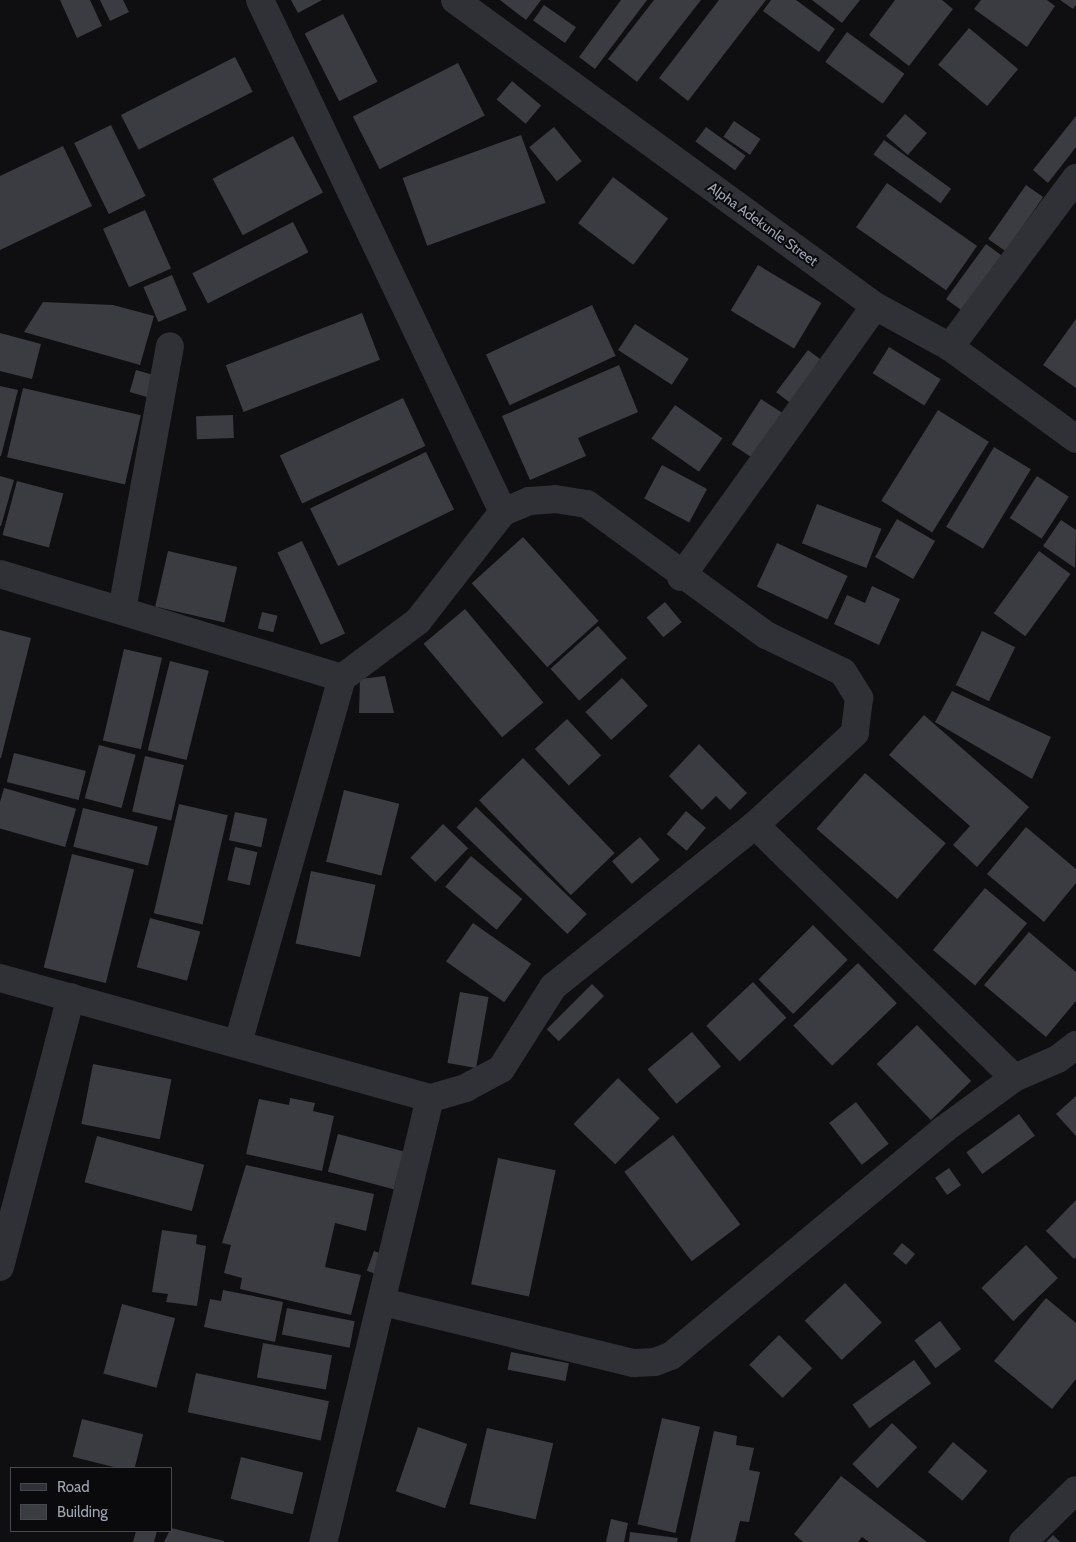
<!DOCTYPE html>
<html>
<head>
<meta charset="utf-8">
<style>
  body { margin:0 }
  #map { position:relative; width:1076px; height:1542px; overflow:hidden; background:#0f0f11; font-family:Cabin,sans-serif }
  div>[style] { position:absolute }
  .building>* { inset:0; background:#3b3c41; transform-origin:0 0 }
  .street>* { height:28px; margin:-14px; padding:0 14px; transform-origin:14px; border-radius:14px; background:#303136 }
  span { translate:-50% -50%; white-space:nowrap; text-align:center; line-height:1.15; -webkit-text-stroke:4px #0a0a0c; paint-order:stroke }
  .street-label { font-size:14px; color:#9fa5b3 }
  .legend { position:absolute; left:10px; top:1467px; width:162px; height:65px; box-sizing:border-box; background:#0a0a0c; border:1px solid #46484f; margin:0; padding:6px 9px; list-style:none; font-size:15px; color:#9fa5b3 }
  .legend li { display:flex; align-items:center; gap:10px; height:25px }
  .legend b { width:25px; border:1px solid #46484f }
</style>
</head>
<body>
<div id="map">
  <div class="building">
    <div style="clip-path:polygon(60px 0,90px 0,102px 26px,77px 38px)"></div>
    <div style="clip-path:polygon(100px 0,123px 0,129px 12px,110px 21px)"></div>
    <div style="clip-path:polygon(291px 0,322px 0,298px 13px)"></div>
    <div style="clip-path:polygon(500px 0,541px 0,526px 20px)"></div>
    <div style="clip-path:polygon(621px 0,647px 0,595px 69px,579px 57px)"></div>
    <div style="clip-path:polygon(654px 0,701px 0,637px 82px,608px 59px)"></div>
    <div style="clip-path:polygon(719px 0,766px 0,688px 101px,659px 78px)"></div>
    <div style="clip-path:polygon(771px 0,796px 0,835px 29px,819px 52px,763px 11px)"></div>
    <div style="clip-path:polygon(812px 0,860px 0,842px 23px)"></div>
    <div style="clip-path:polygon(895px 0,942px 0,953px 9px,909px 66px,869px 35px)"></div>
    <div style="clip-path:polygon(981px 0,1047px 0,1055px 6px,1027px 47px,974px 9px)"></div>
    <div style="clip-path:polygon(1060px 0,1076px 0,1076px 5px,1073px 9px)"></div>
    <div style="left:544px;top:5px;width:39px;height:19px;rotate:35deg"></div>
    <div style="left:343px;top:14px;width:76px;height:43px;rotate:63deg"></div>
    <div style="left:969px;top:28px;width:64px;height:48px;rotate:40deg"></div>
    <div style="left:847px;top:32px;width:71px;height:37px;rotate:36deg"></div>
    <div style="left:235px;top:57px;width:39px;height:128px;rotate:63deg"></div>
    <div style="left:458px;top:63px;width:59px;height:118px;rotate:63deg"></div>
    <div style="left:512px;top:81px;width:38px;height:24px;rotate:40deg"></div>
    <div style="left:905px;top:114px;width:29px;height:29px;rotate:41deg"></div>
    <div style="clip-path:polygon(1076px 116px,1076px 147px,1048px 183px,1033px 170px)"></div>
    <div style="left:734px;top:121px;width:32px;height:19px;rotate:34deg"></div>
    <div style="left:111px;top:125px;width:79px;height:41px;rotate:64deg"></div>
    <div style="left:554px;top:127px;width:44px;height:32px;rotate:51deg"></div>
    <div style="left:706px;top:127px;width:49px;height:18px;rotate:36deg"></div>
    <div style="left:521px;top:135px;width:72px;height:126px;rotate:70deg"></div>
    <div style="left:293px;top:136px;width:64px;height:91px;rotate:62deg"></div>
    <div style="left:884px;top:140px;width:83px;height:18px;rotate:36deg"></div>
    <div style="clip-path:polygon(63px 146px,92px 206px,0 250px,0 176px)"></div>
    <div style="left:613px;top:177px;width:69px;height:58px;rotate:37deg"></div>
    <div style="left:887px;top:183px;width:110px;height:54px;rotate:35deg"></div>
    <div style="left:1026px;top:185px;width:21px;height:66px;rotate:35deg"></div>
    <div style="left:145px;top:210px;width:64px;height:46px;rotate:66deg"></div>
    <div style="left:293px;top:222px;width:34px;height:113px;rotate:63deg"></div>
    <div style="left:986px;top:244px;width:19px;height:68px;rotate:36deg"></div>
    <div style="left:758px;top:265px;width:74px;height:53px;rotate:31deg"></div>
    <div style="left:172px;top:275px;width:38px;height:31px;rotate:67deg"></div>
    <div style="clip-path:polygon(43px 302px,113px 305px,154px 316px,140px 365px,24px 332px)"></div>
    <div style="left:592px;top:305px;width:56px;height:117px;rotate:65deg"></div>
    <div style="left:362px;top:313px;width:50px;height:146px;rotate:69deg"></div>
    <div style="clip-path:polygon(1076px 319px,1076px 388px,1043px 365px)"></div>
    <div style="left:635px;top:324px;width:64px;height:31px;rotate:33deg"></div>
    <div style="clip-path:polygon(0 333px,41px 344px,32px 379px,0 371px)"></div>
    <div style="left:889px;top:347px;width:61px;height:31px;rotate:32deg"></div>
    <div style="left:808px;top:350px;width:20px;height:53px;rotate:37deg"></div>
    <div style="clip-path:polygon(619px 365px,638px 412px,578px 438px,586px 456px,530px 480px,502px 416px)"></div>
    <div style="left:136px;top:370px;width:25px;height:23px;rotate:16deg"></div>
    <div style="clip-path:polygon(0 386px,18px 390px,1px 456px,0 456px)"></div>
    <div style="left:23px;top:388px;width:121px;height:71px;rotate:13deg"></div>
    <div style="left:403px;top:398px;width:53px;height:136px;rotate:65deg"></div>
    <div style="left:761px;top:399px;width:27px;height:54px;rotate:33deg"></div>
    <div style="left:675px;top:405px;width:58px;height:41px;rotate:35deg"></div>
    <div style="left:938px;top:410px;width:60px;height:107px;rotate:32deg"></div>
    <div style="left:233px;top:415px;width:23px;height:37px;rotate:88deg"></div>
    <div style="left:994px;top:447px;width:43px;height:93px;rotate:31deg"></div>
    <div style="left:426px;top:452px;width:64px;height:129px;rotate:64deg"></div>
    <div style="left:662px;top:465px;width:51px;height:38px;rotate:28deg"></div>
    <div style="clip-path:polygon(0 476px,14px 480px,1px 526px,0 526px)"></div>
    <div style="left:1037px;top:476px;width:38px;height:50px;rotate:33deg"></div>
    <div style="left:17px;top:481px;width:48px;height:56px;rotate:15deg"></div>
    <div style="left:817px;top:504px;width:69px;height:42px;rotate:21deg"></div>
    <div style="left:897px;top:519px;width:44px;height:44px;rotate:30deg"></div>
    <div style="clip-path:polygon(1061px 520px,1076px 530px,1075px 568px,1043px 546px)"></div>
    <div style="left:523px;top:537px;width:113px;height:69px;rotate:48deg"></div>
    <div style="left:302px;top:541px;width:102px;height:27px;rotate:65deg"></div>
    <div style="left:777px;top:543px;width:78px;height:48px;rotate:25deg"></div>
    <div style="left:168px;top:551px;width:71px;height:57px;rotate:13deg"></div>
    <div style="left:1039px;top:551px;width:39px;height:77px;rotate:36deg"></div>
    <div style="clip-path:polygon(872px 586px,900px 599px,879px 645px,834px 624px,847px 595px,865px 603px)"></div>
    <div style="left:665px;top:602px;width:26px;height:24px;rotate:50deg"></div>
    <div style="left:465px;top:609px;width:122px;height:54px;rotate:50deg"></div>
    <div style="left:262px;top:612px;width:16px;height:17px;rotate:14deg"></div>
    <div style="left:598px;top:626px;width:43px;height:64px;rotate:48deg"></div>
    <div style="clip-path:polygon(0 630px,31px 638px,1px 758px,0 758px)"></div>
    <div style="left:982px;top:631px;width:37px;height:60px;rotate:26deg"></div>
    <div style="left:124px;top:649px;width:39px;height:94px;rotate:13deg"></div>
    <div style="left:170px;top:661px;width:40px;height:92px;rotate:14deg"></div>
    <div style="clip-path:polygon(385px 676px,394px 713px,359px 713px,360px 679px)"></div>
    <div style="left:622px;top:678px;width:38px;height:50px;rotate:47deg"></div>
    <div style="clip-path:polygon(952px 691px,1051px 737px,1032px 779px,935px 722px)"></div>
    <div style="clip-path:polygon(924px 715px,1029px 807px,977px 867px,953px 845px,970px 826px,889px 755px)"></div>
    <div style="left:567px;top:719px;width:50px;height:44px;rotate:47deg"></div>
    <div style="clip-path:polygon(699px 744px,747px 793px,730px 810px,716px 796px,702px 810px,669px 776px)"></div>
    <div style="left:99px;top:745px;width:38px;height:55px;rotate:15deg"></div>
    <div style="left:14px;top:753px;width:74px;height:30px;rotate:14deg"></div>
    <div style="left:145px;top:756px;width:40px;height:57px;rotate:13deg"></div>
    <div style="left:523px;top:758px;width:132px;height:61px;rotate:46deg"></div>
    <div style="left:865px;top:773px;width:107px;height:74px;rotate:41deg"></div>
    <div style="left:4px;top:788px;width:75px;height:40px;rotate:16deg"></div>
    <div style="left:344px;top:790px;width:57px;height:74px;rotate:14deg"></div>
    <div style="left:179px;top:804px;width:50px;height:112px;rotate:13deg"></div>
    <div style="left:476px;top:807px;width:154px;height:28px;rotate:44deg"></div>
    <div style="left:83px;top:808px;width:77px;height:40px;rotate:14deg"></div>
    <div style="left:686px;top:811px;width:26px;height:30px;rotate:40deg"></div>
    <div style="left:235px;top:812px;width:33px;height:29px;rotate:12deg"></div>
    <div style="left:443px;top:824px;width:35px;height:47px;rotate:44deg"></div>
    <div style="clip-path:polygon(1026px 827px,1076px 869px,1076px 883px,1044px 922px,987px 874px)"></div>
    <div style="left:640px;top:837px;width:30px;height:37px;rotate:49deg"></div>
    <div style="left:235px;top:847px;width:23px;height:34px;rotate:13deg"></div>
    <div style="left:72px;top:854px;width:64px;height:117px;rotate:14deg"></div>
    <div style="left:471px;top:856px;width:67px;height:40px;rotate:40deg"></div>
    <div style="left:311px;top:871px;width:66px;height:74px;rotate:12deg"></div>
    <div style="left:985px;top:888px;width:55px;height:81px;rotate:40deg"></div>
    <div style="left:150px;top:918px;width:52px;height:51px;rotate:15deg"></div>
    <div style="left:473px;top:923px;width:71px;height:47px;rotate:35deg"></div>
    <div style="left:813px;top:925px;width:49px;height:77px;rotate:45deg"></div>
    <div style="clip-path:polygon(1029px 932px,1076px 972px,1076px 1001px,1046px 1037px,984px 985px)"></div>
    <div style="left:858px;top:963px;width:56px;height:90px;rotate:46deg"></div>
    <div style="left:753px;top:982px;width:49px;height:64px;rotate:47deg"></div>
    <div style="left:592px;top:984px;width:17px;height:64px;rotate:45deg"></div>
    <div style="left:460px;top:992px;width:29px;height:72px;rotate:10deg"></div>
    <div style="left:917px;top:1025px;width:78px;height:56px;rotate:46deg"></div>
    <div style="left:692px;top:1032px;width:45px;height:58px;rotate:50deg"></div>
    <div style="left:93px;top:1064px;width:80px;height:61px;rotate:11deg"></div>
    <div style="left:618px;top:1078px;width:58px;height:64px;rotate:44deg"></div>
    <div style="clip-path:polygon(1076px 1096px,1076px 1136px,1056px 1114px)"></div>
    <div style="clip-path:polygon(290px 1098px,315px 1103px,313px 1111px,334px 1116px,322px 1171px,246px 1154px,259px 1099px,289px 1105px)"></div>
    <div style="left:856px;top:1102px;width:53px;height:34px;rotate:52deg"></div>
    <div style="left:1019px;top:1114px;width:27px;height:65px;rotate:54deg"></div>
    <div style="left:338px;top:1134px;width:68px;height:39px;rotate:15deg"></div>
    <div style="left:673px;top:1135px;width:112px;height:61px;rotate:53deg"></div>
    <div style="left:97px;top:1136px;width:111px;height:48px;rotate:15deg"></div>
    <div style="left:498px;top:1158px;width:59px;height:129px;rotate:12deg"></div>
    <div style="clip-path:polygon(246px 1165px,374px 1194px,366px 1231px,335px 1223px,325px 1267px,361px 1275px,351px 1315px,240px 1289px,242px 1278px,224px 1273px,231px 1245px,222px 1243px)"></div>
    <div style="left:949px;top:1168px;width:21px;height:17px;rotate:55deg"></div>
    <div style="clip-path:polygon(1076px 1200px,1076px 1257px,1074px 1259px,1046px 1231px)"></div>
    <div style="clip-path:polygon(162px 1230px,197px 1235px,196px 1244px,206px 1246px,197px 1306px,166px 1302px,168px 1294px,152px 1292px)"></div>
    <div style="left:902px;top:1243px;width:17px;height:14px;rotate:40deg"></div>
    <div style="left:1026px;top:1245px;width:46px;height:62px;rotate:46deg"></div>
    <div style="left:374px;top:1251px;width:15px;height:21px;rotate:20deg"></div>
    <div style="left:845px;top:1283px;width:54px;height:55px;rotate:47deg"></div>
    <div style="clip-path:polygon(223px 1290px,283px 1302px,275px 1342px,204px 1327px,210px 1299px,221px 1301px)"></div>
    <div style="clip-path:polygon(1046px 1298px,1076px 1323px,1076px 1379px,1052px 1409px,994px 1361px)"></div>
    <div style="left:122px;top:1304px;width:55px;height:72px;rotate:15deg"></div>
    <div style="left:287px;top:1308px;width:69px;height:27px;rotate:11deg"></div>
    <div style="left:940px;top:1321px;width:35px;height:32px;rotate:53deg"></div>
    <div style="left:779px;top:1335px;width:47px;height:42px;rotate:45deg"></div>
    <div style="left:263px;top:1343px;width:70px;height:35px;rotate:10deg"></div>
    <div style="left:511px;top:1352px;width:59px;height:18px;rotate:11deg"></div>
    <div style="left:914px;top:1360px;width:29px;height:76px;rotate:54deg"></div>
    <div style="left:196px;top:1373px;width:136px;height:40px;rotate:12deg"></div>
    <div style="left:662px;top:1418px;width:39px;height:109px;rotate:13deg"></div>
    <div style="left:82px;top:1419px;width:63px;height:39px;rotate:14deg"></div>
    <div style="left:892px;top:1423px;width:35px;height:57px;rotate:44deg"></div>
    <div style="left:418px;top:1427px;width:52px;height:68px;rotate:19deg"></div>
    <div style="left:487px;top:1428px;width:68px;height:78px;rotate:13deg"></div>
    <div style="clip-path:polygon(714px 1431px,737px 1436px,736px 1445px,754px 1448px,749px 1470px,760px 1472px,749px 1522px,740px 1521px,735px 1542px,690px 1542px)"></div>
    <div style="left:953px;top:1442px;width:45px;height:39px;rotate:40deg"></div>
    <div style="left:241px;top:1457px;width:64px;height:43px;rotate:14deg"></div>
    <div style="clip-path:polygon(841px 1476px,927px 1542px,869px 1542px,862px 1537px,858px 1542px,803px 1542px,794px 1534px)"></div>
    <div style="clip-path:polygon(611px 1519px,628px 1523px,624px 1542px,606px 1542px)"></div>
    <div style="clip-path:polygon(171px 1528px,224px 1541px,224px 1542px,164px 1542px)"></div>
    <div style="clip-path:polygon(136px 1531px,157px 1531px,154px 1542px,133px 1542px)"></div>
    <div style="clip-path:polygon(630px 1532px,678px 1538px,677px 1542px,629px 1542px)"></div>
    <div style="clip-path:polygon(1053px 1535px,1060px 1542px,1046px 1542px)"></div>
  </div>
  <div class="street">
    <div style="left:260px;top:0;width:567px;rotate:64.61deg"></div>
    <div style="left:455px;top:0;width:520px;rotate:36.08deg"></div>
    <div style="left:875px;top:306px;width:85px;rotate:28.7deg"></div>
    <div style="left:950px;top:347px;width:156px;rotate:36.1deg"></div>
    <div style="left:950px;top:347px;width:211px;rotate:-53.3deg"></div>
    <div style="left:0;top:574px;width:357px;rotate:16.9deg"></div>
    <div style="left:342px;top:678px;width:95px;rotate:-36.9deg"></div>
    <div style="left:418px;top:621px;width:138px;rotate:-52.1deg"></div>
    <div style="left:503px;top:512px;width:28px;rotate:-23deg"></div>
    <div style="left:529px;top:501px;width:26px;rotate:-4deg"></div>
    <div style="left:555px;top:499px;width:32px;rotate:9deg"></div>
    <div style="left:587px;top:504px;width:222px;rotate:36.2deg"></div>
    <div style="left:766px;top:635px;width:85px;rotate:25.7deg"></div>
    <div style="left:843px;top:672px;width:31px;rotate:58deg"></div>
    <div style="left:859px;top:698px;width:35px;rotate:97deg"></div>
    <div style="left:855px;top:733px;width:136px;rotate:137.4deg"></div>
    <div style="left:755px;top:825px;width:259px;rotate:141.3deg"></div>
    <div style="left:553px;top:987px;width:97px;rotate:122.4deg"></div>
    <div style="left:501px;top:1069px;width:40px;rotate:152deg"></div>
    <div style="left:466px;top:1088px;width:37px;rotate:164deg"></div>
    <div style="left:430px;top:1098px;width:457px;rotate:103.5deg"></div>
    <div style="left:681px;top:577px;width:333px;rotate:-54.4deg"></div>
    <div style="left:122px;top:610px;width:268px;rotate:-79.7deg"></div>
    <div style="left:755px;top:825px;width:362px;rotate:44.3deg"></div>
    <div style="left:0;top:978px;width:446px;rotate:15.6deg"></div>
    <div style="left:238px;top:1043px;width:380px;rotate:-74.1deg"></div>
    <div style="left:0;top:1267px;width:279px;rotate:-75.3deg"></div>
    <div style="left:383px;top:1302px;width:258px;rotate:13.7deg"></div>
    <div style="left:634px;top:1363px;width:21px;rotate:-3deg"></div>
    <div style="left:655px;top:1362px;width:17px;rotate:-21deg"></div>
    <div style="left:671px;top:1356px;width:354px;rotate:-39.7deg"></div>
    <div style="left:943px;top:1130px;width:88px;rotate:-36.2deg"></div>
    <div style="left:1014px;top:1078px;width:48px;rotate:-23.4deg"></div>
    <div style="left:1058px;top:1059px;width:23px;rotate:-38deg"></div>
    <div style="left:1023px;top:1542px;width:74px;rotate:-44.5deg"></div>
  </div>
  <div class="street-label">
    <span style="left:763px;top:224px;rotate:36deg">Alpha Adekunle Street</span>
  </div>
  <ul class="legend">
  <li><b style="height:6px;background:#303136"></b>Road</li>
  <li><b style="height:14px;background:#3b3c41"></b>Building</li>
  </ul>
</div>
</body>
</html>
